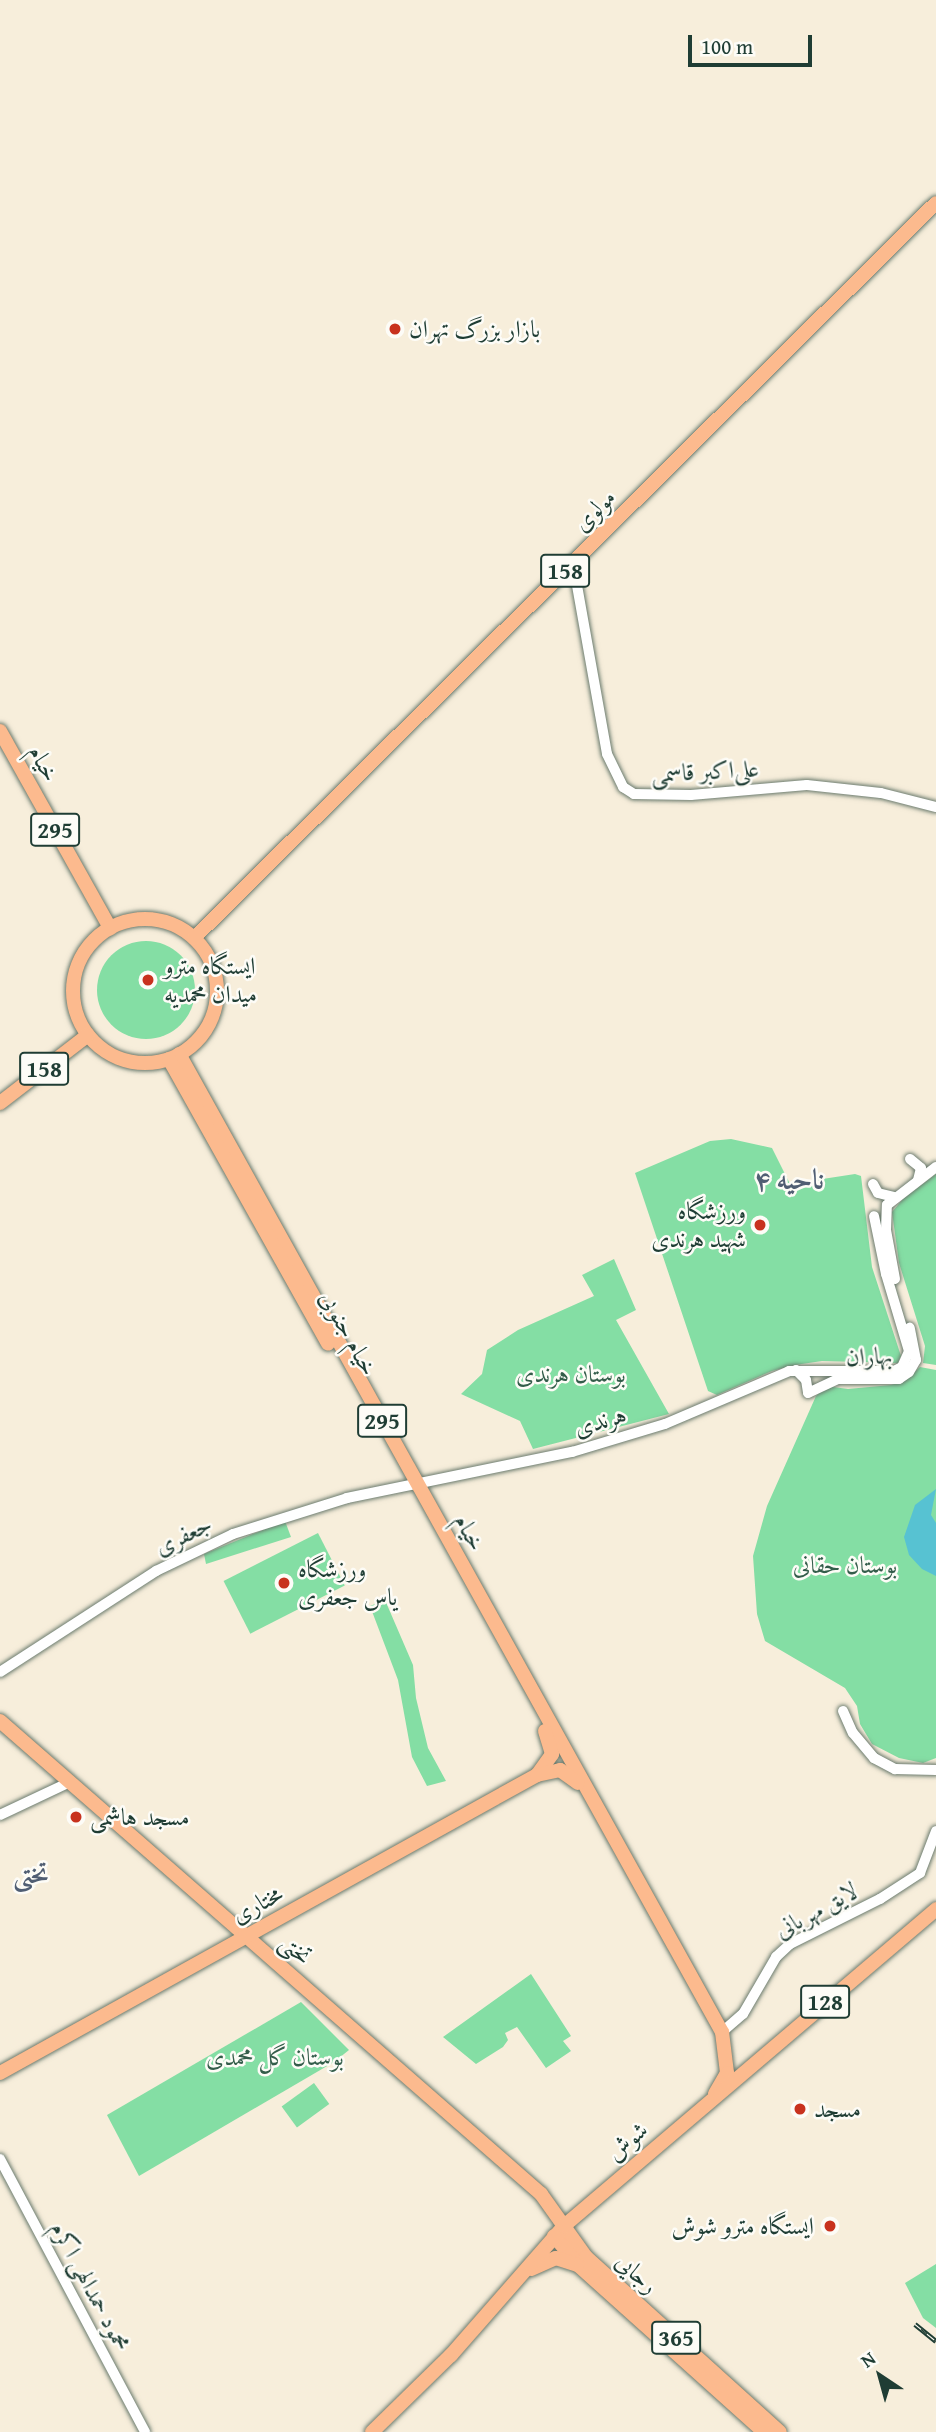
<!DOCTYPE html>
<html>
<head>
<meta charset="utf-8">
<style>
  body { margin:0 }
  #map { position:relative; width:936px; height:2432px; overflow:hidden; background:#f7eedb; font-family:"Gentium Book Plus",Amiri,serif }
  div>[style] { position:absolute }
  .green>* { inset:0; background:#84dea4; transform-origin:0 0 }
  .round { border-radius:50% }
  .water>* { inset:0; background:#57c2d2 }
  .roads { filter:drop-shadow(0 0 2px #6b7b6e) drop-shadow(0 0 2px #6b7b6e) }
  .minor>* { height:10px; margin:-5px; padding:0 5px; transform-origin:5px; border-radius:5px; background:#fff }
  .major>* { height:14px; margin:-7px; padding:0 7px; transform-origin:7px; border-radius:7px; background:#fcba8e }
  .major>.ring { margin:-7px; padding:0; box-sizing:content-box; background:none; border:14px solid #fcba8e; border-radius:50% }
  .rail>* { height:5px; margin-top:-2.5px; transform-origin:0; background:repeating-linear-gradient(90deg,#fdfcf7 0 8px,#1f3d34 0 16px); box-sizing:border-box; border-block:2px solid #1f3d34 }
  .dots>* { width:19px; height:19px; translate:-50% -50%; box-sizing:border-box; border:4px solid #fdfcf7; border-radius:50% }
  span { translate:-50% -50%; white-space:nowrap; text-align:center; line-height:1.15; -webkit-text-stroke:5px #fdfcf7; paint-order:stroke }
  .shield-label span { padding:2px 5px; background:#fdfcf7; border:2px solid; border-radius:5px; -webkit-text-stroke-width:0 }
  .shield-label { font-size:23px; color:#1f3d34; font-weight:700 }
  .poi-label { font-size:24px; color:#1f3d34 }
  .left { translate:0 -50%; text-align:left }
  .right { translate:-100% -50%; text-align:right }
  .street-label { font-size:24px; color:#1f3d34 }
  .park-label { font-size:24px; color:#335d4a }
  .neighbourhood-label { font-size:26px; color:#505e73; font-weight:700 }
  .quarter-label { font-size:28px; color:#505e73; font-weight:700 }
  .north { position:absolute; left:845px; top:2341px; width:70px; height:70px; -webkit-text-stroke:5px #fdfcf7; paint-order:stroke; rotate:324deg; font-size:19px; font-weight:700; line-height:28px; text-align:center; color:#1f3d34 }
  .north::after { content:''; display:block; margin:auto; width:24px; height:32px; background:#1f3d34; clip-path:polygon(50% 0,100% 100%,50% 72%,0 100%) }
  .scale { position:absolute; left:688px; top:35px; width:124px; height:32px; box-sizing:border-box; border:4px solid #1f3d34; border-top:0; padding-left:9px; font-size:21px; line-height:24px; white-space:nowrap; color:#1f3d34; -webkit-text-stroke:5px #fdfcf7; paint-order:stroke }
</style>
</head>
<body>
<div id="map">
  <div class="green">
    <div class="round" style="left:97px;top:941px;width:98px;height:98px"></div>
    <div style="clip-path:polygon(731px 1139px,772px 1148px,790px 1184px,855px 1174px,861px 1176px,872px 1267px,901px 1356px,898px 1363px,822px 1361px,795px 1365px,772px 1371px,717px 1395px,708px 1391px,635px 1173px,710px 1141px)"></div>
    <div style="clip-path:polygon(936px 1174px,936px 1365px,923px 1363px,925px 1346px,899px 1263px,892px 1212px,903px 1199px)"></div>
    <div style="clip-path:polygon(614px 1259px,636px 1310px,616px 1320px,669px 1414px,533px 1449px,520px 1421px,461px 1394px,482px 1374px,487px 1350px,518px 1330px,594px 1296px,582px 1275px)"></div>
    <div style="clip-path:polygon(920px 1367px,936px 1370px,936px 1758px,923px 1763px,899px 1758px,872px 1744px,860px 1724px,857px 1706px,845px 1688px,765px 1641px,757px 1614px,753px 1556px,767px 1506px,816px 1396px,826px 1386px,848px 1389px,891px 1385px,906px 1380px)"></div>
    <div style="clip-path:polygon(285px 1521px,291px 1537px,206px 1564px,204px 1554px)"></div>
    <div style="left:318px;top:1533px;width:59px;height:106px;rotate:63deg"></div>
    <div style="clip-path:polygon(385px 1600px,413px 1665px,416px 1698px,428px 1748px,446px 1781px,427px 1786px,412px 1757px,398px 1680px,370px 1606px)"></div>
    <div style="clip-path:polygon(531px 1974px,571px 2036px,563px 2041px,571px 2051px,546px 2068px,517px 2027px,505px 2033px,508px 2040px,503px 2047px,476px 2064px,443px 2037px)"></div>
    <div style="clip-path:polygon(301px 2002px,349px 2050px,334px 2062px,139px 2176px,107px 2115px)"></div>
    <div style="left:314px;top:2083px;width:26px;height:40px;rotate:54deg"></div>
    <div style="clip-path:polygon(936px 2264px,936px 2328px,923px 2318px,905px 2283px)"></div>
  </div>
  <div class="water">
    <div style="clip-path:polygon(936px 1489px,931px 1515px,936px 1523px,936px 1576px,922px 1569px,909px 1555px,904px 1537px,915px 1505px)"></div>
  </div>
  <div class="roads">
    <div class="minor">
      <div style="left:573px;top:563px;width:194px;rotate:79.9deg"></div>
      <div style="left:607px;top:754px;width:37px;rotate:64deg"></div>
      <div style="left:623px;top:787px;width:13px;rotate:32deg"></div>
      <div style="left:634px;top:794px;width:57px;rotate:1deg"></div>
      <div style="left:691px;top:795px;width:116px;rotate:-4.9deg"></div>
      <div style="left:807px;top:785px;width:74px;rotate:6.2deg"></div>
      <div style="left:881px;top:793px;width:57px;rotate:14.3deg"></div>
      <div style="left:910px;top:1159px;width:14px;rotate:39deg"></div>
      <div style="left:921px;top:1168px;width:12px;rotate:104deg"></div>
      <div style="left:873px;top:1184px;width:10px;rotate:61deg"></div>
      <div style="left:878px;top:1193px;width:16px;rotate:14deg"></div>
      <div style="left:895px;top:1279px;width:50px;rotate:-100.4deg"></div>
      <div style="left:886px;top:1230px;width:25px;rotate:-88deg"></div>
      <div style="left:887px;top:1205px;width:62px;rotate:-37.8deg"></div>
      <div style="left:796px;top:1370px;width:14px;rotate:45deg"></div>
      <div style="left:806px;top:1380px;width:13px;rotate:81deg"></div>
      <div style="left:808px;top:1393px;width:33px;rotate:-25deg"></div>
      <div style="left:838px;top:1379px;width:61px"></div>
      <div style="left:899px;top:1379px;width:12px;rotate:-35deg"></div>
      <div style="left:909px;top:1372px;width:14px;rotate:-60deg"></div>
      <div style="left:916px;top:1360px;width:33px;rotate:-101deg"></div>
      <div style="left:0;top:1672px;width:186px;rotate:-32.9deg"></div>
      <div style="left:156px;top:1571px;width:85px;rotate:-25.7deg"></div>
      <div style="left:233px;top:1534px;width:120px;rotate:-17.5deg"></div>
      <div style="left:347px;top:1498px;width:230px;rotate:-11.6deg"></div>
      <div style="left:572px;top:1452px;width:97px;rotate:-16.8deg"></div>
      <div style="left:665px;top:1424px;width:135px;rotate:-23.1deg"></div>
      <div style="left:789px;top:1371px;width:105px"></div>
      <div style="left:894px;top:1371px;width:9px;rotate:-27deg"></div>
      <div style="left:902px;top:1367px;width:17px;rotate:-66deg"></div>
      <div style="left:909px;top:1351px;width:80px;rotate:-106.6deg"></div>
      <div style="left:886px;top:1274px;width:59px;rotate:-101.7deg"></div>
      <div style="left:843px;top:1711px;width:24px;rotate:66deg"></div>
      <div style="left:853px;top:1733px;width:33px;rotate:50deg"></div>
      <div style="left:874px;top:1758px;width:24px;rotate:28deg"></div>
      <div style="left:895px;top:1769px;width:41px;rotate:1.4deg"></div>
      <div style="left:0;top:1815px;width:77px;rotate:-25.2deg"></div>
      <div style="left:722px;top:2032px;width:28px;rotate:-41deg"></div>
      <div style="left:743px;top:2014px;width:66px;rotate:-59.9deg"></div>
      <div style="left:776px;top:1957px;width:19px;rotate:-43deg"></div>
      <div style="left:790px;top:1944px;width:101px;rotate:-26.6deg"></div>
      <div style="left:880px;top:1899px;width:48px;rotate:-33deg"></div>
      <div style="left:920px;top:1873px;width:45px;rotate:-69.1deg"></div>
      <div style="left:0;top:2159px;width:309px;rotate:62deg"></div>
    </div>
    <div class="major">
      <div style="left:0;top:731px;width:226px;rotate:60.8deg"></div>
      <div class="ring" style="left:73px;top:919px;width:130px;height:130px"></div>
      <div style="left:194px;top:938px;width:1044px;rotate:-44.73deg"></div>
      <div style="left:179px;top:1054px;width:1119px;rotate:60.96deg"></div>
      <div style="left:722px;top:2032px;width:41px;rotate:83deg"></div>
      <div style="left:727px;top:2073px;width:24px;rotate:120deg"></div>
      <div style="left:169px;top:1059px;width:326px;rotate:60.8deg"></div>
      <div style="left:0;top:1103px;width:111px;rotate:-37.7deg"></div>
      <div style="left:0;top:1721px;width:719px;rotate:41.16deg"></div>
      <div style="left:541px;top:2194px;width:77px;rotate:54.5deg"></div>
      <div style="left:586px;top:2257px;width:261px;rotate:42.1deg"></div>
      <div style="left:537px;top:1775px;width:26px;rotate:-54deg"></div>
      <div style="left:552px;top:1754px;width:24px;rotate:-107deg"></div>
      <div style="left:0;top:2073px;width:614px;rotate:-29.03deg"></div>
      <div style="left:537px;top:1775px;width:24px;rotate:-12deg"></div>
      <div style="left:560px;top:1770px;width:22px;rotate:36deg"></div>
      <div style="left:554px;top:2236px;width:38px;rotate:50deg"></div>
      <div style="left:578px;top:2265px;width:250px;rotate:41.9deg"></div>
      <div style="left:531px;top:2269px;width:27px;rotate:-24deg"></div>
      <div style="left:556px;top:2258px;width:22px;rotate:18deg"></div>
      <div style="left:372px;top:2432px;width:110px;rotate:-44.3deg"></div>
      <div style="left:451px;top:2355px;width:171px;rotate:-48.8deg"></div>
      <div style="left:564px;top:2226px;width:489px;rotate:-40.4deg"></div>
    </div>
  </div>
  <div class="rail">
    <div style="left:915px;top:2324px;width:27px;rotate:39deg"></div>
  </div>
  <div class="dots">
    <div style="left:395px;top:329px;background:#c8321e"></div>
    <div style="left:148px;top:980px;background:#c8321e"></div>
    <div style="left:760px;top:1225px;background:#c8321e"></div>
    <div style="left:284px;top:1583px;background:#c8321e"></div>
    <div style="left:76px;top:1817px;background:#c8321e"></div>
    <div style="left:800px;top:2109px;background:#c8321e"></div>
    <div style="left:830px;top:2226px;background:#c8321e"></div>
  </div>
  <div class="shield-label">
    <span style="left:565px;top:571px">158</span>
    <span style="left:55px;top:830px">295</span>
    <span style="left:44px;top:1069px">158</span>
    <span style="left:382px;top:1421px">295</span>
    <span style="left:825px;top:2002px">128</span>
    <span style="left:676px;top:2338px">365</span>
  </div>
  <div class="poi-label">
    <span class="left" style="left:409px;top:329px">بازار بزرگ تهران</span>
    <span class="left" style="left:164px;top:980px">ایستگاه مترو<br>میدان محمدیه</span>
    <span class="right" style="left:746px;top:1225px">ورزشگاه<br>شهید هرندی</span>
    <span class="left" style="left:298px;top:1583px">ورزشگاه<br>یاس جعفری</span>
    <span class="left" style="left:90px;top:1817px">مسجد هاشمی</span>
    <span class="left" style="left:814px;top:2109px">مسجد</span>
    <span class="right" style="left:814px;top:2226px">ایستگاه مترو شوش</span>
  </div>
  <div class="street-label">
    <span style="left:594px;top:510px;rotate:-45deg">مولوی</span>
    <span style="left:44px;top:763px;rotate:61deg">خیام</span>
    <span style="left:705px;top:771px;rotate:-3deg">علی‌اکبر قاسمی</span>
    <span style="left:349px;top:1333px;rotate:61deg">خیام جنوبی</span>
    <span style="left:869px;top:1356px;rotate:-3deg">بهاران</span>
    <span style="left:600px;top:1421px;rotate:-17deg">هرندی</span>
    <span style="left:470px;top:1532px;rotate:61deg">خیام</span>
    <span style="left:183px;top:1535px;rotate:-26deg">جعفری</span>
    <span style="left:257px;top:1904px;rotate:-28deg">مختاری</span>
    <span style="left:816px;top:1910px;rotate:-29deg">لایق مهربانی</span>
    <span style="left:296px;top:1949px;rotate:41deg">تختی</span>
    <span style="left:627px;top:2141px;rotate:-41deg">شوش</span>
    <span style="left:637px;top:2273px;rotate:42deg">رجایی</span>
    <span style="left:91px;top:2286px;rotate:62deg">محمود حمدالهی اکرم</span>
  </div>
  <div class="park-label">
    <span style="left:571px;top:1374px">بوستان هرندی</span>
    <span style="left:845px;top:1565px">بوستان حقانی</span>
    <span style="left:275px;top:2057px">بوستان گل محمدی</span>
  </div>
  <div class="neighbourhood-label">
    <span style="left:31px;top:1874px">تختی</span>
  </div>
  <div class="quarter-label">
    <span style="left:789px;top:1179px">ناحیه ۴</span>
  </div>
  <div class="north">N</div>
  <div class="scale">100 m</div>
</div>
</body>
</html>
